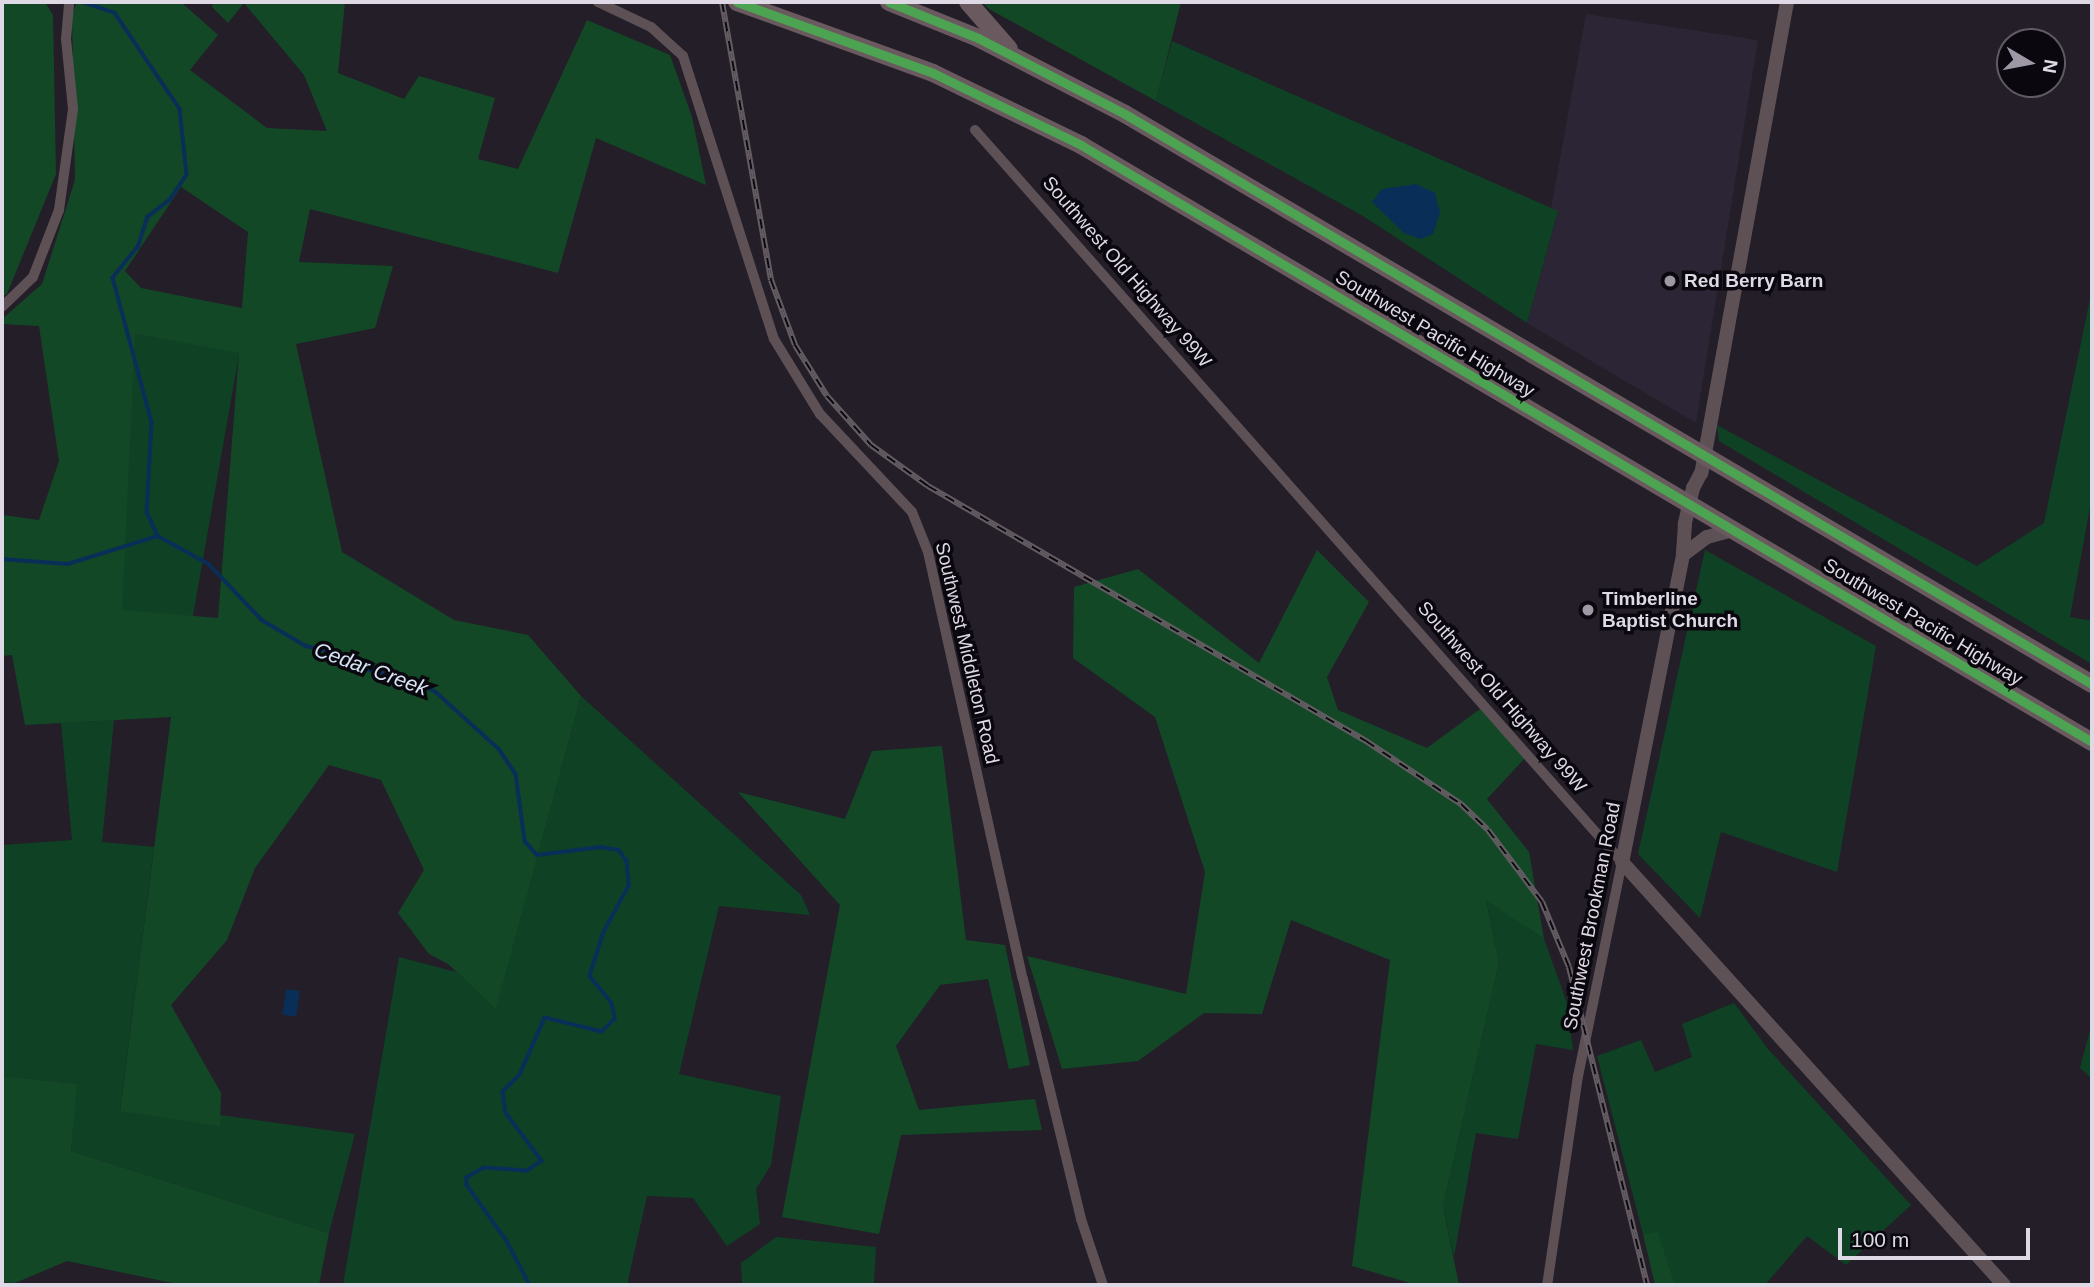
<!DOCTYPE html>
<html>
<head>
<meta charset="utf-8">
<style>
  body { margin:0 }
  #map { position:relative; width:2094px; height:1287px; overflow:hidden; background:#231e28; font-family:Helvetica,sans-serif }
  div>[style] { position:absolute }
  .commercial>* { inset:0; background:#2b2535 }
  .green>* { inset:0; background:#0f4224; transform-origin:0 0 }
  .forest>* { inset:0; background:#134827 }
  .water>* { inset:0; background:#092e58; transform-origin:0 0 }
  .stream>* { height:3.5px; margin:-1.75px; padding:0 1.75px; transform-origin:1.75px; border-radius:1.75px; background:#092e58 }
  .minor>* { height:10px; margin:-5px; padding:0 5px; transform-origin:5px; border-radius:5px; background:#5d5156 }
  .tertiary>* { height:14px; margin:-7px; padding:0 7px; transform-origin:7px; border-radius:7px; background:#5d5156 }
  .trunk>* { height:18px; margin:-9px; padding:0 9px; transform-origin:9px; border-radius:9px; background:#6a5a5f }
  .rail>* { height:6px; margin-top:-3px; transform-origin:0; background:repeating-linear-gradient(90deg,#0a070e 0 10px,#645c62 0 20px); box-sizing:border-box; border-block:2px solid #645c62 }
  .cycleway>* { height:9px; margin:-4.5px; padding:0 4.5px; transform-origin:4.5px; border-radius:4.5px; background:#4ca352 }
  .dots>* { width:19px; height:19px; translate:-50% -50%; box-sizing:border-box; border:4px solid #0a070e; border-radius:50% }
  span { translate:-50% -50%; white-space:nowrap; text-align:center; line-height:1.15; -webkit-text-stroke:7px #0a070e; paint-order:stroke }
  .street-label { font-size:19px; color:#ded9e5 }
  .poi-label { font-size:19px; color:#ded9e5; font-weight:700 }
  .left { translate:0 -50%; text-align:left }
  .water-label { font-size:21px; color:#d6e5f6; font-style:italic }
  .frame { position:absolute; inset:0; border:4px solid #ded9e5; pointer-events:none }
  .north { position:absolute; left:1996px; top:28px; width:70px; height:70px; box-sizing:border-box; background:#0a070e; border:2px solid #5f5b64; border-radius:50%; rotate:100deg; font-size:19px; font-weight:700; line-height:28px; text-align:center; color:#ded9e5 }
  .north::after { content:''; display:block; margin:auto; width:24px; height:32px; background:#9d98a3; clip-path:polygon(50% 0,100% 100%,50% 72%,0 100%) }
  .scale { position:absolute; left:1838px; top:1228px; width:192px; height:32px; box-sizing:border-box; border:4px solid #ded9e5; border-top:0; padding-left:9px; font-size:21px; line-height:24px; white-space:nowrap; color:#ded9e5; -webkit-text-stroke:5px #0a070e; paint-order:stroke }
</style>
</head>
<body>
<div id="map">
  <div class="commercial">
    <div style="clip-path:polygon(1586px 14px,1758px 40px,1696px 423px,1527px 323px,1558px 212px,1551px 209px)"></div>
  </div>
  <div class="green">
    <div style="clip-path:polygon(1172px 41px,1558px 211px,1527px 323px,1363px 216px,1156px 101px)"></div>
    <div style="clip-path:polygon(2092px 289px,2092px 496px,2070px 617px,2092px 621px,2092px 664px,1719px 441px,1717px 425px,1977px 566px,2044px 523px)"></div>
    <div style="left:135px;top:334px;width:106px;height:276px;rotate:10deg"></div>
    <div style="clip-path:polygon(1705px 550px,1876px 646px,1837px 872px,1721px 832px,1700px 918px,1638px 854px)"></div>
    <div style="clip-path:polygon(581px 696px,801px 895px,810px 915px,719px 906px,679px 1074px,781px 1096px,771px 1165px,756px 1189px,760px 1224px,727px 1246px,693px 1198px,647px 1196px,627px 1285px,343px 1285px,399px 957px,456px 972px,496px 1008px)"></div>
    <div style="clip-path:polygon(114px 720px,102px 842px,154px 847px,120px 1110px,220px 1125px,220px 1115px,355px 1134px,329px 1233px,71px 1151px,76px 1084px,2px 1076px,2px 845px,72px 840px,61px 723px)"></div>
    <div style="clip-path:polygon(1486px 899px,1544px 939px,1567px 1003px,1573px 1050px,1536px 1044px,1518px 1139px,1476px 1133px,1454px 1257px,1443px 1206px,1499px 963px)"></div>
    <div style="clip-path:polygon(1734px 1003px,1768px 1049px,1911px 1205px,1846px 1265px,1807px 1236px,1765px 1285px,1675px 1285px,1658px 1233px,1643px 1234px,1597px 1056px,1641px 1040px,1655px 1072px,1692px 1057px,1682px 1024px)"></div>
    <div style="clip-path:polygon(2092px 1023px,2092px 1079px,2080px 1068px)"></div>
    <div style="clip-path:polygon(776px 1237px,876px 1247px,874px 1285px,742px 1285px,741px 1263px)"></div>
  </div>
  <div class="forest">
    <div style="clip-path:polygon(2px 2px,45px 2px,53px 15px,56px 174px,7px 294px,2px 296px)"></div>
    <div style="clip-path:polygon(evenodd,77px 2px,181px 2px,218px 35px,190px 70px,267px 128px,327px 131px,304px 75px,244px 3px,228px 23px,212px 7px,213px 2px,345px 2px,338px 73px,404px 99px,419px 76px,495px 98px,478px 159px,518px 169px,587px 20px,670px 55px,692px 117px,706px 185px,596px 138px,558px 273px,310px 209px,299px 262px,393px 266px,375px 328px,296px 344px,342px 552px,454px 620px,528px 635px,581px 696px,496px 1009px,448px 964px,429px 954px,398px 913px,424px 870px,381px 780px,329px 765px,255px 868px,227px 940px,171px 1005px,221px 1093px,220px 1126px,120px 1111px,171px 717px,25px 725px,12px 655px,2px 656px,2px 515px,39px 520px,59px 461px,39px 326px,2px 324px,2px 319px,42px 284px,75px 180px,72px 14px,77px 2px,181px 187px,248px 232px,242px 308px,141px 288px,125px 271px,181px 187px,77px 2px,135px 334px,239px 353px,218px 618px,122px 610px,135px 334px)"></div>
    <div style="clip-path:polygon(982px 2px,1181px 2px,1156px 101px,989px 9px)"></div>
    <div style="clip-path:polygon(1317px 550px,1369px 602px,1327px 677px,1338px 710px,1427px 748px,1480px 709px,1525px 758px,1487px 799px,1529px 852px,1544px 939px,1486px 900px,1499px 963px,1443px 1206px,1459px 1285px,1417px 1285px,1352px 1266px,1390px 960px,1291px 920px,1262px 1014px,1204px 1013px,1138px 1061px,1062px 1069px,1027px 956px,1186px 994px,1205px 872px,1155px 717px,1073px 658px,1074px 587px,1138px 569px,1259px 663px)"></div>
    <div style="clip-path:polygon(942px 746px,966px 940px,1005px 945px,1030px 1065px,1009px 1069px,988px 979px,940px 985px,896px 1046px,919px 1110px,1035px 1099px,1042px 1130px,901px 1135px,879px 1234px,782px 1217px,840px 905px,738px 792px,845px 819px,872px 751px)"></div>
    <div style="clip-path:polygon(2px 1076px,77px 1084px,71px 1151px,329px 1233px,319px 1285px,182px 1285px,67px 1261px,15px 1283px,2px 1282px)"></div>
    <div style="clip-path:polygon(1658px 1232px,1675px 1285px,1655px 1285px,1643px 1234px)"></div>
  </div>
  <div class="water">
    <div style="clip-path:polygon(1416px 184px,1435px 193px,1440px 213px,1433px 234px,1421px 239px,1404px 233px,1372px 202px,1382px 189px)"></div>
    <div style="left:286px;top:989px;width:14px;height:26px;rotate:8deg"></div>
  </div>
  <div class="stream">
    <div style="left:83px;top:2px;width:34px;rotate:19deg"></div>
    <div style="left:115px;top:13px;width:116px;rotate:55.9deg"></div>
    <div style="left:180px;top:109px;width:66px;rotate:83.9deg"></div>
    <div style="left:187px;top:175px;width:30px;rotate:124deg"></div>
    <div style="left:170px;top:200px;width:28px;rotate:142deg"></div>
    <div style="left:148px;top:217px;width:32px;rotate:108deg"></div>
    <div style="left:138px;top:247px;width:40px;rotate:129deg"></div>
    <div style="left:113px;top:278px;width:150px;rotate:74.9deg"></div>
    <div style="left:152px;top:423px;width:89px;rotate:93.2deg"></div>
    <div style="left:147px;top:512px;width:26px;rotate:65deg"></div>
    <div style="left:158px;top:536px;width:58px;rotate:28.8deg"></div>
    <div style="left:209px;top:564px;width:77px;rotate:46.6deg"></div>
    <div style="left:262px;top:620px;width:51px;rotate:30.6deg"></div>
    <div style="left:306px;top:646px;width:27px;rotate:13deg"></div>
    <div style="left:332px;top:652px;width:42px;rotate:25.3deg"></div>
    <div style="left:370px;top:670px;width:36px;rotate:13deg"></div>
    <div style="left:405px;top:678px;width:34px;rotate:24deg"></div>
    <div style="left:436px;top:692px;width:85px;rotate:42.1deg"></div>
    <div style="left:499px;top:749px;width:30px;rotate:56deg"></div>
    <div style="left:516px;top:774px;width:68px;rotate:82.3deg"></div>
    <div style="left:525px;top:841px;width:18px;rotate:49deg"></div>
    <div style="left:537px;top:855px;width:64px;rotate:-7.2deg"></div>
    <div style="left:600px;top:847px;width:19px;rotate:9deg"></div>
    <div style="left:619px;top:850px;width:14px;rotate:54deg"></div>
    <div style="left:627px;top:861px;width:25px;rotate:85deg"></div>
    <div style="left:629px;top:886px;width:52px;rotate:118.5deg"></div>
    <div style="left:604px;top:932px;width:46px;rotate:107.7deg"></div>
    <div style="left:590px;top:976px;width:35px;rotate:51deg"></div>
    <div style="left:612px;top:1003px;width:16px;rotate:79deg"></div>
    <div style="left:615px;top:1019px;width:18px;rotate:135deg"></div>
    <div style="left:602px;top:1032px;width:59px;rotate:-166.2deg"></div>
    <div style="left:545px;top:1018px;width:62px;rotate:113.7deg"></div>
    <div style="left:520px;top:1075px;width:24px;rotate:135deg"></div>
    <div style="left:503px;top:1092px;width:21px;rotate:82deg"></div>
    <div style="left:506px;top:1113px;width:60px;rotate:53.1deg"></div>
    <div style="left:542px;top:1161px;width:18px;rotate:146deg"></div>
    <div style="left:527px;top:1171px;width:43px;rotate:-176deg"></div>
    <div style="left:484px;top:1168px;width:20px;rotate:150deg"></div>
    <div style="left:467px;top:1178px;width:7px;rotate:90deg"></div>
    <div style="left:467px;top:1185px;width:69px;rotate:54.5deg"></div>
    <div style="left:507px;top:1241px;width:50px;rotate:62.4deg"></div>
    <div style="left:2px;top:559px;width:66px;rotate:4.3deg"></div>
    <div style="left:68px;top:564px;width:94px;rotate:-17.3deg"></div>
  </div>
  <div class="minor">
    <div style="left:598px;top:2px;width:59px;rotate:25.3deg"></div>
    <div style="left:651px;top:27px;width:43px;rotate:42.2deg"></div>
    <div style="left:683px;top:56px;width:297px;rotate:72.2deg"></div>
    <div style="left:774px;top:339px;width:88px;rotate:58.5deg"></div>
    <div style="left:820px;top:414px;width:134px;rotate:46.8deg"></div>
    <div style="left:912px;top:512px;width:43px;rotate:68.2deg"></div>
    <div style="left:928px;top:552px;width:437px;rotate:77.5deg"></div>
    <div style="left:1023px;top:979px;width:247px;rotate:76.4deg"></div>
    <div style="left:1081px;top:1219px;width:70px;rotate:71.6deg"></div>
    <div style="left:975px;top:130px;width:977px;rotate:48.53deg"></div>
    <div style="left:1622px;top:862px;width:218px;rotate:101.6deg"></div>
    <div style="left:1578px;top:1076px;width:211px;rotate:98.4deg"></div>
    <div style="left:2px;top:307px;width:43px;rotate:-44.1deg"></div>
    <div style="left:33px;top:277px;width:72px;rotate:-68.8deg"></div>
    <div style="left:59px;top:210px;width:102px;rotate:-82.1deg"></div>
    <div style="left:73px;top:109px;width:70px;rotate:-95.7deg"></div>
    <div style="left:66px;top:39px;width:37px;rotate:-85deg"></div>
  </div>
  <div class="tertiary">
    <div style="left:1787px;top:2px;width:479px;rotate:100.3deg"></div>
    <div style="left:1701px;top:473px;width:17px;rotate:118deg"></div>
    <div style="left:1693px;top:488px;width:37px;rotate:103deg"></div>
    <div style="left:1685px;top:524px;width:31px;rotate:94deg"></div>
    <div style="left:1683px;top:555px;width:313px;rotate:101.2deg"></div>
    <div style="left:1622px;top:862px;width:570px;rotate:47.92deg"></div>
    <div style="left:1683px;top:555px;width:30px;rotate:-37deg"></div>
    <div style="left:1707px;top:537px;width:27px;rotate:-15deg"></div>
  </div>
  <div class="trunk">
    <div style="left:737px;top:2px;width:208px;rotate:19.9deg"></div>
    <div style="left:933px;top:73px;width:165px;rotate:25.9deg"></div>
    <div style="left:1081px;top:145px;width:1174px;rotate:30.56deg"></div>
    <div style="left:889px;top:2px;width:96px;rotate:22deg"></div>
    <div style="left:978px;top:38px;width:165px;rotate:27.3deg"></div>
    <div style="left:1125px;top:114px;width:1122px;rotate:30.52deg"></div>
    <div style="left:968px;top:2px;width:62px;rotate:48.9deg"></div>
  </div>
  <div class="rail">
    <div style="left:722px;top:2px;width:282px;rotate:80deg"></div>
    <div style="left:771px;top:280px;width:69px;rotate:69.7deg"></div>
    <div style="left:795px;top:345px;width:60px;rotate:57.9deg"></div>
    <div style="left:827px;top:396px;width:66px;rotate:48.1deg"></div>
    <div style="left:871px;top:445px;width:70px;rotate:35.7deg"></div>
    <div style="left:928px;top:486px;width:507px;rotate:30.21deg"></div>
    <div style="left:1366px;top:741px;width:114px;rotate:33.6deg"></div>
    <div style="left:1461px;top:804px;width:37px;rotate:44deg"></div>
    <div style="left:1488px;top:830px;width:90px;rotate:53.1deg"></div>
    <div style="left:1542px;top:902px;width:70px;rotate:67.4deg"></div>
    <div style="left:1569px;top:967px;width:327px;rotate:76.2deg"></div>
  </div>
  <div class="cycleway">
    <div style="left:737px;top:2px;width:208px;rotate:19.9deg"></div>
    <div style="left:933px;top:73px;width:165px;rotate:25.9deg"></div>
    <div style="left:1081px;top:145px;width:1174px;rotate:30.56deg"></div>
    <div style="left:889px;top:2px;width:96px;rotate:22deg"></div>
    <div style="left:978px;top:38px;width:165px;rotate:27.3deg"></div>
    <div style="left:1125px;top:114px;width:1122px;rotate:30.52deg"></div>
  </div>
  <div class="dots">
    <div style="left:1670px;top:281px;background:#9d98a3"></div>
    <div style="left:1588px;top:610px;background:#9d98a3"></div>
  </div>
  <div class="street-label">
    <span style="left:1127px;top:272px;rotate:49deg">Southwest Old Highway 99W</span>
    <span style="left:1435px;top:334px;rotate:31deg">Southwest Pacific Highway</span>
    <span style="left:1923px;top:622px;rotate:31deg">Southwest Pacific Highway</span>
    <span style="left:967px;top:653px;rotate:77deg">Southwest Middleton Road</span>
    <span style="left:1502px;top:697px;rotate:49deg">Southwest Old Highway 99W</span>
    <span style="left:1592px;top:916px;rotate:-79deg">Southwest Brookman Road</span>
  </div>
  <div class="poi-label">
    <span class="left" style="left:1684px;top:281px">Red Berry Barn</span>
    <span class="left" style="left:1602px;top:610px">Timberline<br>Baptist Church</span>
  </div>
  <div class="water-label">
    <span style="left:371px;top:669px;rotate:20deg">Cedar Creek</span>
  </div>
  <div class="frame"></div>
  <div class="north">N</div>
  <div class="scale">100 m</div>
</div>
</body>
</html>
